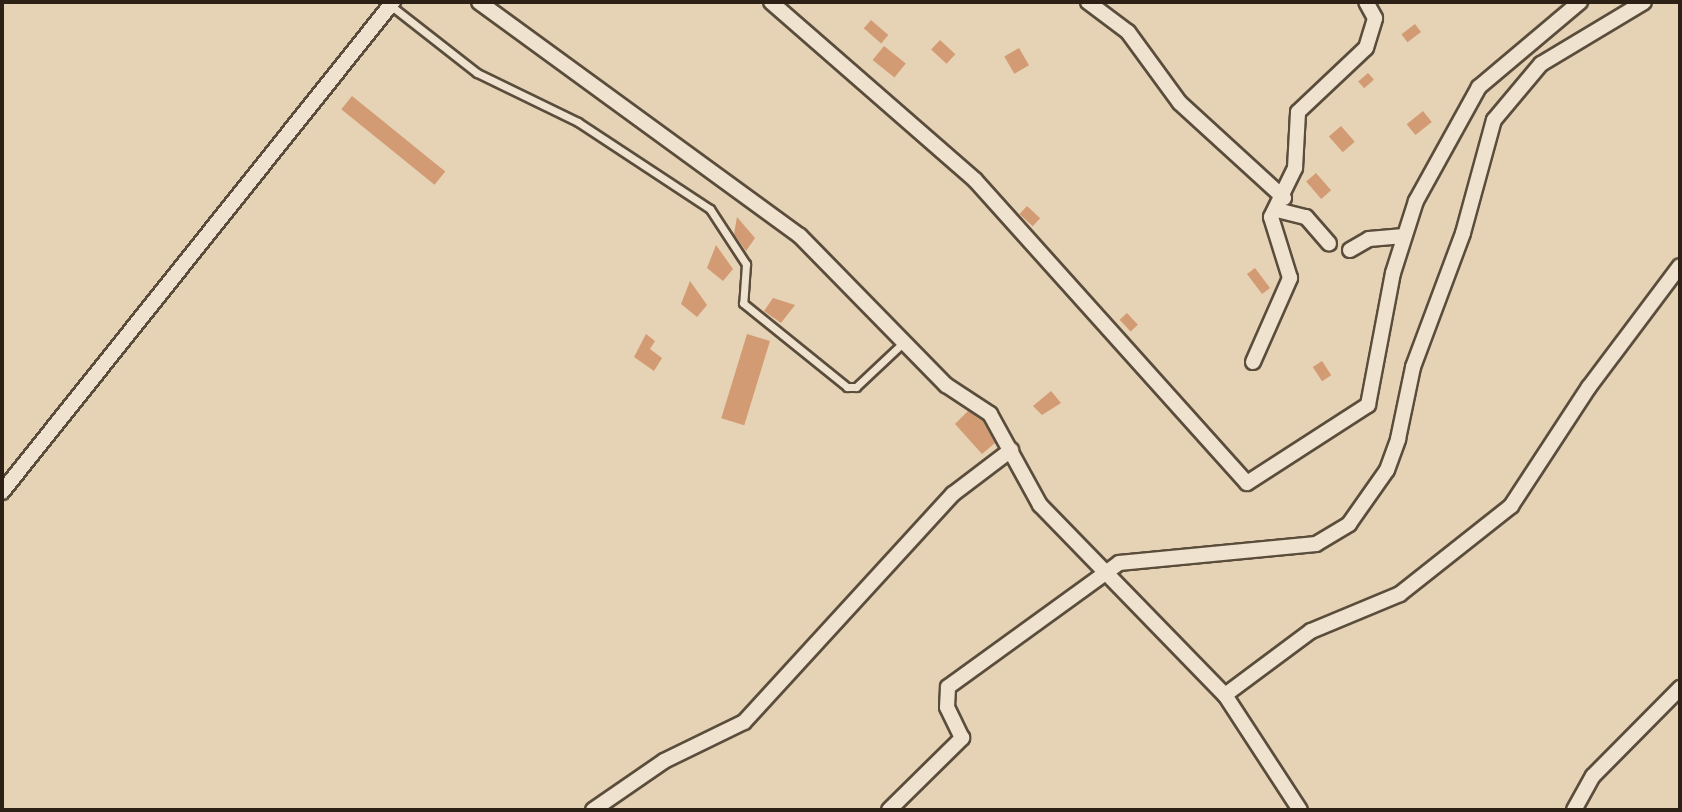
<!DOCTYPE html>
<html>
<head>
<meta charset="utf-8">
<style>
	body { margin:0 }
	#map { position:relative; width:1682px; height:812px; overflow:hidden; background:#e6d2b4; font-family:"IM FELL English",serif }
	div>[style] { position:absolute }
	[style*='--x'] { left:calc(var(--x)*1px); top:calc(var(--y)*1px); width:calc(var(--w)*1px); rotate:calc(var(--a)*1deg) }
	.building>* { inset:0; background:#d29b73; transform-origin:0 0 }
	.roads { filter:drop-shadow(2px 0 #5a4d3c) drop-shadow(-2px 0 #5a4d3c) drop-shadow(0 2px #5a4d3c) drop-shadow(0 -2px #5a4d3c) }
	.service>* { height:7px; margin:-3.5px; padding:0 3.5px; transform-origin:3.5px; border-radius:3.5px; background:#efe2ce }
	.minor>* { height:14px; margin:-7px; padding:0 7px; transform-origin:7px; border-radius:7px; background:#efe2ce }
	span { translate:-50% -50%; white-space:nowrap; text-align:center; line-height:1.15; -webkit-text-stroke:7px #efe2ce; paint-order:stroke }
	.frame { position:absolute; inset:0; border:4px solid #2c2114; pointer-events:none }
</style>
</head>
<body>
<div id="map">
	<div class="building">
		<div style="left:871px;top:20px;width:23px;height:11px;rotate:41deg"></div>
		<div style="left:1415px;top:24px;width:10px;height:17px;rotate:53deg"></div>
		<div style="left:940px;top:40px;width:21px;height:13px;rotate:43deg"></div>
		<div style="left:884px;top:46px;width:28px;height:18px;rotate:39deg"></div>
		<div style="left:1019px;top:48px;width:20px;height:17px;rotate:60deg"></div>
		<div style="left:1368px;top:73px;width:9px;height:13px;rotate:49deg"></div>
		<div style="left:352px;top:96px;width:120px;height:17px;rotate:39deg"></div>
		<div style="left:1423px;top:111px;width:14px;height:21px;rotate:51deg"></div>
		<div style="left:1341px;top:126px;width:21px;height:16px;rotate:49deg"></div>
		<div style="left:1316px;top:173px;width:23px;height:13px;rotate:49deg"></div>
		<div style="left:1027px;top:206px;width:18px;height:11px;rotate:43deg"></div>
		<div style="clip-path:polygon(737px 217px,755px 238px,746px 251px,734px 234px)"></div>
		<div style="clip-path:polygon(716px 245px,733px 269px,723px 281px,707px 268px)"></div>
		<div style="left:1255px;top:268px;width:25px;height:10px;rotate:53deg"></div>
		<div style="clip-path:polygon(690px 281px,707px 305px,697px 317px,681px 304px)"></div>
		<div style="clip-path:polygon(773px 298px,795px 305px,781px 323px,764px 311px)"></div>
		<div style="left:1127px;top:313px;width:16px;height:10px;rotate:47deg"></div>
		<div style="clip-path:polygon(646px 334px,655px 341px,650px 349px,662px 358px,654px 371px,634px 357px)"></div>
		<div style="left:747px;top:334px;width:24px;height:88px;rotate:17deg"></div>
		<div style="left:1322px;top:361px;width:17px;height:11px;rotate:57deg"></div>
		<div style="clip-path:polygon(1051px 391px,1061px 403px,1042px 415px,1033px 406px)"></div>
		<div style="clip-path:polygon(968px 411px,983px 421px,995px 443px,982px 454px,955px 424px)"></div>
	</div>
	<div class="roads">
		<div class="service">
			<div style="--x:390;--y:5;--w:110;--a:38"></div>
			<div style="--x:477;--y:73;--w:112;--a:25.9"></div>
			<div style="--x:578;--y:122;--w:158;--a:33.4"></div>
			<div style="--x:710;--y:209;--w:66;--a:56.8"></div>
			<div style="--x:746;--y:264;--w:39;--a:94"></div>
			<div style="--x:743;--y:303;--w:134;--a:38.9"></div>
			<div style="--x:847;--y:387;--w:9;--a:0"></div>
			<div style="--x:856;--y:387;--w:66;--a:-43.2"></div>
		</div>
		<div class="minor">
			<div style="--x:479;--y:2;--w:397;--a:36.1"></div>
			<div style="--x:800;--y:236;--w:209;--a:45.6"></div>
			<div style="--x:946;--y:385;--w:53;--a:33.4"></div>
			<div style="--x:990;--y:414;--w:104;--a:61.2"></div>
			<div style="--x:1040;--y:505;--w:265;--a:45.8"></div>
			<div style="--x:1225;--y:695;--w:137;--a:56.9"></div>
			<div style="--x:771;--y:2;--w:271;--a:41.1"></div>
			<div style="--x:975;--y:180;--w:407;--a:48.1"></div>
			<div style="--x:1247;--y:483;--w:144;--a:-32.8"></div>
			<div style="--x:1368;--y:405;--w:134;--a:-79.3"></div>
			<div style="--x:1393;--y:273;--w:76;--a:-72.3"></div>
			<div style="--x:1416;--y:201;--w:130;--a:-61.1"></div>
			<div style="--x:1479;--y:87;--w:132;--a:-40.1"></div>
			<div style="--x:1088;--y:2;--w:50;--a:36.9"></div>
			<div style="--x:1128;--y:32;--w:88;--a:53.8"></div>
			<div style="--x:1180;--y:103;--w:141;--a:42.4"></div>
			<div style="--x:1277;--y:210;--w:30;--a:14"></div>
			<div style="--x:1306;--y:217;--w:35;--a:49"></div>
			<div style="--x:1350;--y:250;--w:22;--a:-30"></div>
			<div style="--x:1369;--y:239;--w:35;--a:-5"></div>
			<div style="--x:1253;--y:362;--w:92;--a:-66.2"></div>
			<div style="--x:1290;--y:278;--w:64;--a:-107.3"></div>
			<div style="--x:1271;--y:217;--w:55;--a:-63.9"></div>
			<div style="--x:1295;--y:168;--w:56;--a:-86.9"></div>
			<div style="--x:1298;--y:112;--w:93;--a:-43.3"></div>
			<div style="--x:1366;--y:48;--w:31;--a:-73"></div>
			<div style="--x:1375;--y:18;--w:18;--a:-119"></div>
			<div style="--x:2;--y:492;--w:627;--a:-51.41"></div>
			<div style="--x:1225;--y:695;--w:107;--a:-36.7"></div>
			<div style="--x:1311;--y:631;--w:96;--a:-22.6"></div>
			<div style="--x:1400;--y:594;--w:142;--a:-38.4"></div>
			<div style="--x:1511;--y:506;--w:142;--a:-56.8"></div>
			<div style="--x:1589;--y:387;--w:151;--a:-53.1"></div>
			<div style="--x:593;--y:810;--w:86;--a:-34.6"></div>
			<div style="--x:664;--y:761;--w:89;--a:-26"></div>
			<div style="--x:744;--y:722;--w:309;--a:-47.5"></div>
			<div style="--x:953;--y:494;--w:73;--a:-37.2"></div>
			<div style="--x:889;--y:810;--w:103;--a:-44.6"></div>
			<div style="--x:962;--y:738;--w:34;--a:-116"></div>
			<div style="--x:947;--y:707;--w:20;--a:-87"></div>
			<div style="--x:948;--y:687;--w:211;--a:-35.9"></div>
			<div style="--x:1119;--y:563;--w:198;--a:-5.5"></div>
			<div style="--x:1316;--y:544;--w:39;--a:-31"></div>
			<div style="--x:1349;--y:524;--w:66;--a:-54.9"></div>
			<div style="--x:1387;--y:470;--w:33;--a:-70"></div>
			<div style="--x:1398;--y:439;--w:74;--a:-78.2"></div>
			<div style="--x:1413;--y:367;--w:143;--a:-69.5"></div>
			<div style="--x:1463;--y:233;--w:117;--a:-74.7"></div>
			<div style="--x:1494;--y:120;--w:73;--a:-50"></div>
			<div style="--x:1541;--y:64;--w:120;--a:-31"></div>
			<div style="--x:1574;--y:810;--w:39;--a:-61"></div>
			<div style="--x:1593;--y:776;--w:124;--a:-45.3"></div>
		</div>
	</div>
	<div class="frame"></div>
</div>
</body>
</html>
